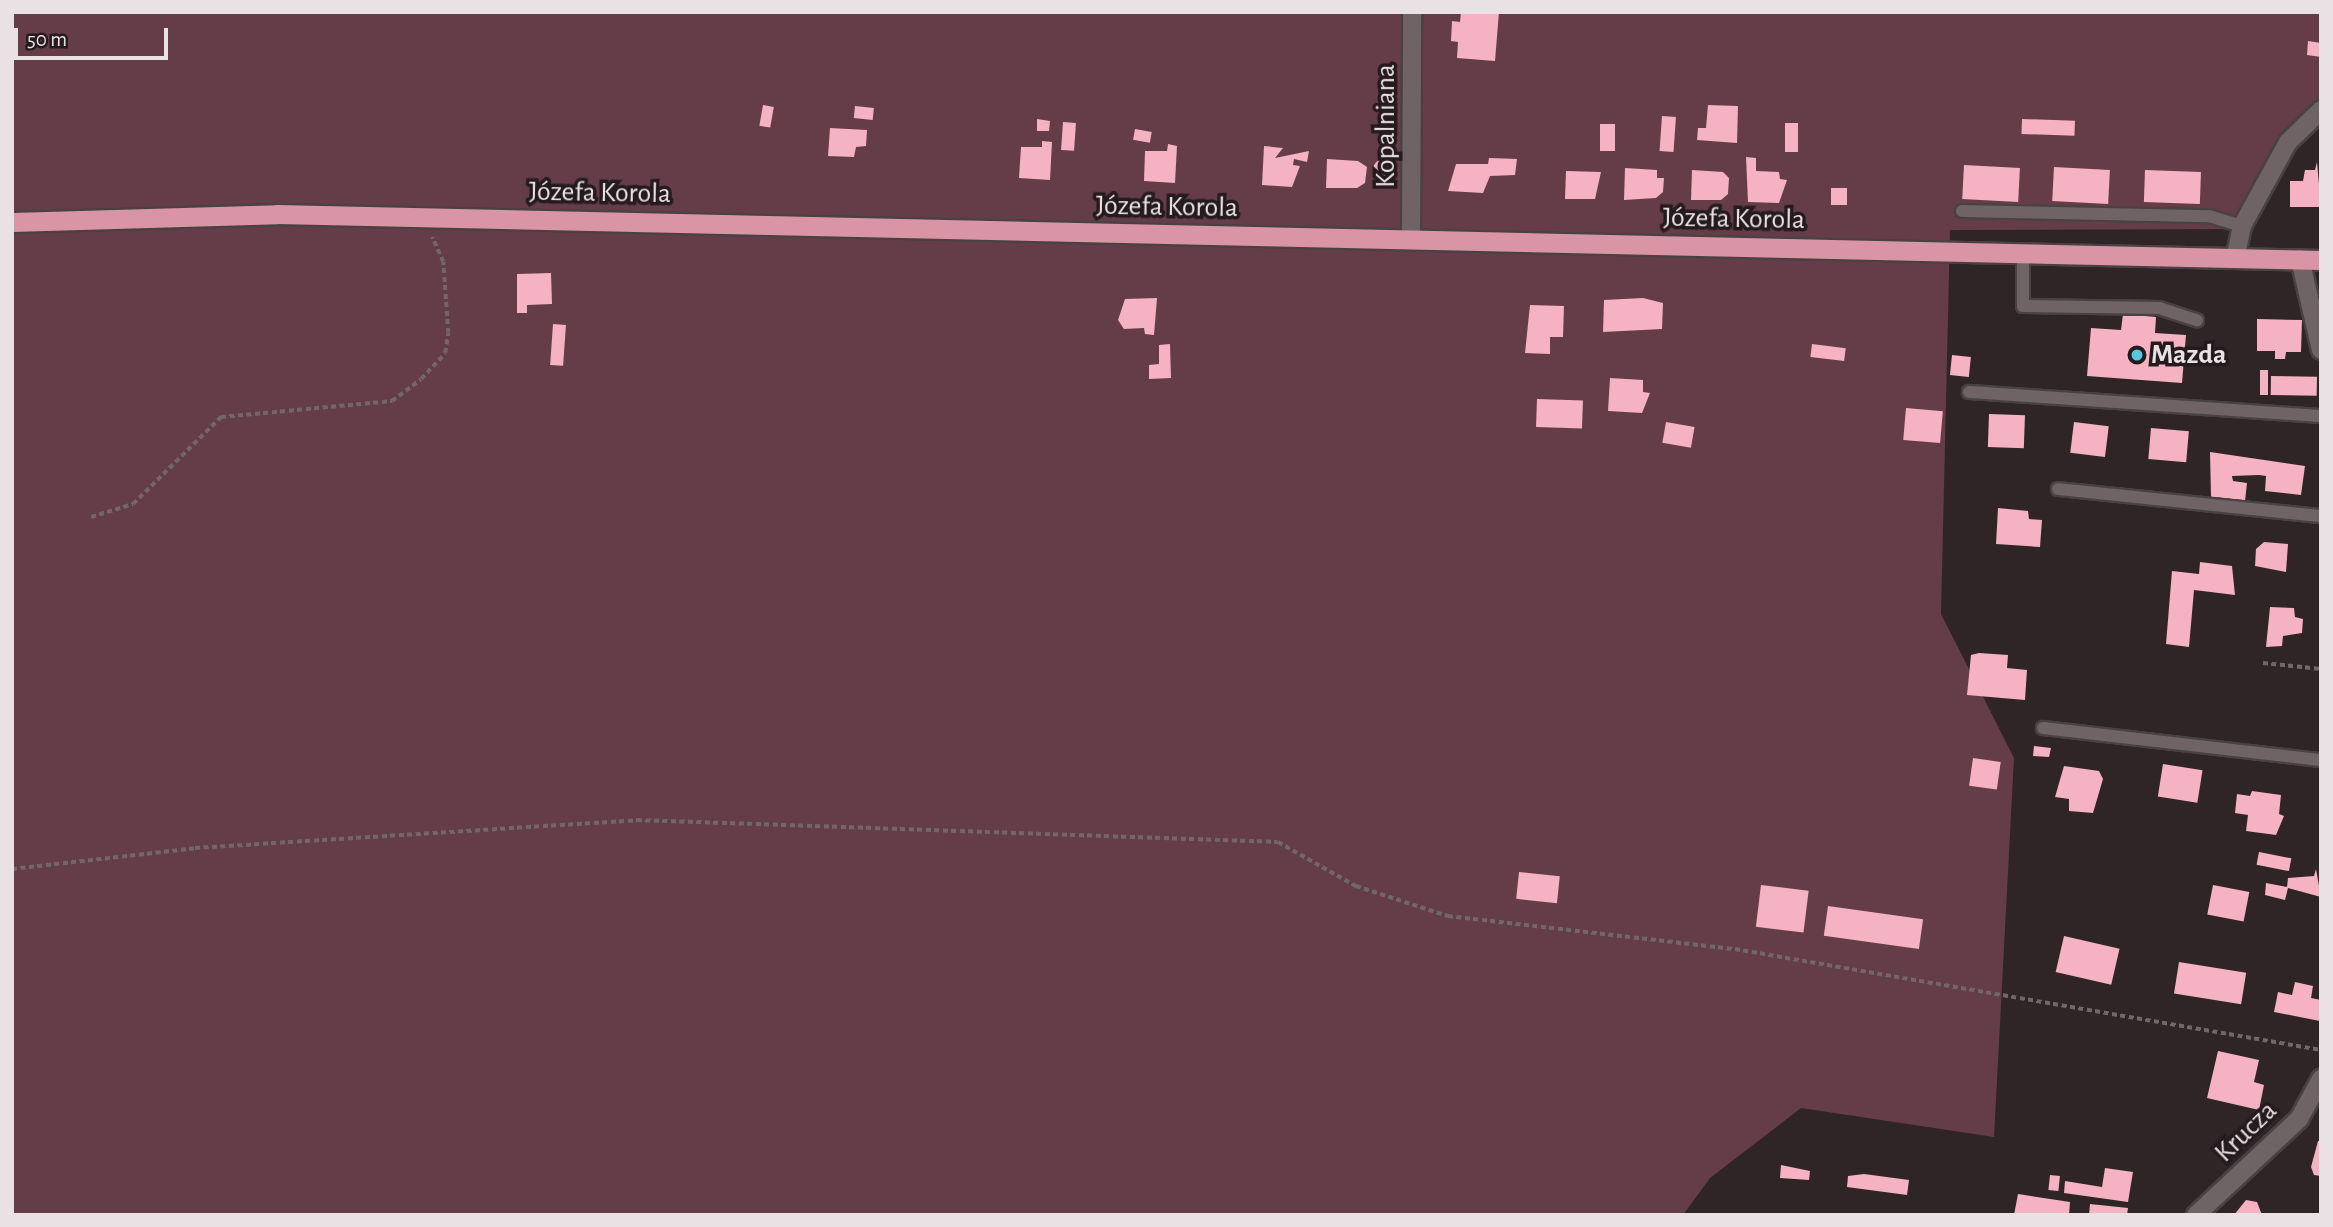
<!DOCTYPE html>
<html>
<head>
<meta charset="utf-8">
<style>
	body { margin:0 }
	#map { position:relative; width:2333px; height:1227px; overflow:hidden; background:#2f2527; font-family:"Alegreya Sans",sans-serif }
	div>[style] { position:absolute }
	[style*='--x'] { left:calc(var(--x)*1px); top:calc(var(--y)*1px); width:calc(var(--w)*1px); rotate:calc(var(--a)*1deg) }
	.green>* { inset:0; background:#653d48 }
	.building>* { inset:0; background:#f5b2c3; transform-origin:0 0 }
	.round { border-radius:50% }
	.path>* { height:3.5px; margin-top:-1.75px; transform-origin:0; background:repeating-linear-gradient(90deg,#716769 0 5px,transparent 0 8.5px) }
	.roads { filter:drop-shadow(2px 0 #494143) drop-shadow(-2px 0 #494143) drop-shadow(0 2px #494143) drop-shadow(0 -2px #494143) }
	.service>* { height:12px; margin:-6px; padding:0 6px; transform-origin:6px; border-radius:6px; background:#706366 }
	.minor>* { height:18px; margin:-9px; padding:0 9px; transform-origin:9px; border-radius:9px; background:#706366 }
	.trunk>* { height:19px; margin:-9.5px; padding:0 9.5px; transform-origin:9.5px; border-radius:9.5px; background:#d994a6 }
	.dots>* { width:19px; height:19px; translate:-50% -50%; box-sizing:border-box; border:4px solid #251b1e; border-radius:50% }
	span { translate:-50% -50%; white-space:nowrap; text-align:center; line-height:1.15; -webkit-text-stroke:7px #251b1e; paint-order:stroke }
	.street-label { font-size:28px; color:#e9e1e3 }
	.poi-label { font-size:28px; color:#e9e1e3; font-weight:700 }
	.left { translate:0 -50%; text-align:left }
	.frame { position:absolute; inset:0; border:14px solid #e9e1e3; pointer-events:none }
	.scale { position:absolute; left:14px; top:28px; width:154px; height:32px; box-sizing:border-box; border:4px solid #e9e1e3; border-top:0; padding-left:9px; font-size:21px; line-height:24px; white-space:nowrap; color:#e9e1e3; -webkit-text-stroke:5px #251b1e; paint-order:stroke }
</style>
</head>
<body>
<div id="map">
	<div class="green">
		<div style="clip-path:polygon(12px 12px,2321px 12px,2321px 116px,2291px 141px,2242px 229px,1950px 230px,1941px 614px,2014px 758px,1994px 1137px,1801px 1108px,1710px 1178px,1683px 1215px,12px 1215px)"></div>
	</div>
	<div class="building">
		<div style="clip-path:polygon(1461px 12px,1499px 12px,1495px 61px,1457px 58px,1458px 42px,1451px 41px,1452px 21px,1460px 22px)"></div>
		<div style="clip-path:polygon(2308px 41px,2321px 43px,2321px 57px,2307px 55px)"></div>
		<div style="left:763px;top:105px;width:11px;height:21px;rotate:10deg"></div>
		<div style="clip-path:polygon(1708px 105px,1738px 106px,1737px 143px,1697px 140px,1698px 128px,1706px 128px)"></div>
		<div style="left:855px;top:106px;width:19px;height:12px;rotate:6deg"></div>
		<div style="left:1662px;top:116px;width:14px;height:35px;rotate:4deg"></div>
		<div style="clip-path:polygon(1037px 119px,1050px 121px,1049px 131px,1037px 131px)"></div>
		<div style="left:2022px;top:119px;width:53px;height:15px;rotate:2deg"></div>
		<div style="left:1063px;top:122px;width:13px;height:28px;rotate:4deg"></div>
		<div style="left:1785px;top:123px;width:13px;height:29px"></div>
		<div style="left:1600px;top:124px;width:15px;height:27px"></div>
		<div style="clip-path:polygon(830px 128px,867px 130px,866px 146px,856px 147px,854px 157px,828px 156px)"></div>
		<div style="left:1135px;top:129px;width:17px;height:11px;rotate:10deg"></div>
		<div style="clip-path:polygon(1042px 141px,1052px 142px,1050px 180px,1019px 178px,1021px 147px,1042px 147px)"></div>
		<div style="clip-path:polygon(1168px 144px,1177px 146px,1175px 183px,1144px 181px,1145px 151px,1167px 151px)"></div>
		<div style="clip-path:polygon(1264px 146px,1283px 148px,1275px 158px,1309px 151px,1307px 162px,1294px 159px,1293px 165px,1300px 166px,1292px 187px,1262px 185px)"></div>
		<div style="clip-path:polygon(1746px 157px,1756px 158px,1756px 171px,1779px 172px,1780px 179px,1787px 180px,1779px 203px,1748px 202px)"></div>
		<div style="clip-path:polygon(1489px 158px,1517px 159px,1515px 175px,1490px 176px,1483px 193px,1448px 191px,1456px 164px,1488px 164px)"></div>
		<div class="round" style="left:1373px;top:159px;width:22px;height:22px"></div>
		<div style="clip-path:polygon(1327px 159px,1358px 161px,1367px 167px,1365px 183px,1357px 188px,1326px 188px)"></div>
		<div style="clip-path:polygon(2317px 162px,2321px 207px,2290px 207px,2290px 181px,2303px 181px,2305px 170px,2315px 170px)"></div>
		<div style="left:1964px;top:165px;width:56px;height:34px;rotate:3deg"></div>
		<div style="left:2054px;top:167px;width:56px;height:34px;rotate:3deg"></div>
		<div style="clip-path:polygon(1625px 168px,1657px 170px,1657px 178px,1664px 178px,1663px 192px,1656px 198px,1624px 200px)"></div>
		<div style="clip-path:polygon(1692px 170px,1723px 172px,1729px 178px,1728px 194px,1721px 200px,1691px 200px)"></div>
		<div style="left:2145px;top:170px;width:56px;height:32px;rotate:2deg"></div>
		<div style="clip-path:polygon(1566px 171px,1601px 172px,1595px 199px,1565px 199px)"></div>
		<div style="left:1831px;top:188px;width:16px;height:17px"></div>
		<div style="clip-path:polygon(551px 273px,552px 304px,527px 305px,527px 313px,517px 313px,517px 274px)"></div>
		<div style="clip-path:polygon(1157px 298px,1154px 335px,1145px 334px,1144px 328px,1124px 329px,1118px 320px,1125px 299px)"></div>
		<div style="clip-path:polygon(1643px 298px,1663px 303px,1662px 329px,1603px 332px,1604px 300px)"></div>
		<div style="clip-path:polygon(1530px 305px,1564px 306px,1563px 337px,1550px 337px,1550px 354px,1525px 353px)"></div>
		<div style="clip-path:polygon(2123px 314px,2156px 317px,2155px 333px,2186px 335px,2182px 383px,2087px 376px,2091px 328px,2121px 330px)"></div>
		<div style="clip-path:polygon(2257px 319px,2302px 320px,2301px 352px,2286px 352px,2285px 359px,2275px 359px,2275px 351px,2257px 351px)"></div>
		<div style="left:553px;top:324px;width:13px;height:41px;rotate:4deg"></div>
		<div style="clip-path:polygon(1170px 344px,1171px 378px,1149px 379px,1149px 365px,1159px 364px,1159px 345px)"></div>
		<div style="left:1812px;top:344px;width:34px;height:13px;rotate:7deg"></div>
		<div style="left:1952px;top:355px;width:19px;height:20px;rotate:6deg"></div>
		<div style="left:2260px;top:370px;width:8px;height:25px"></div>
		<div style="left:2271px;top:376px;width:46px;height:19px;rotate:1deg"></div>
		<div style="clip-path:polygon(1610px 378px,1643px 380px,1643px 392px,1650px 393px,1642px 413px,1608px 411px)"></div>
		<div style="left:1537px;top:399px;width:46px;height:28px;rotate:2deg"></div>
		<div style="left:1906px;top:408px;width:37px;height:32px;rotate:5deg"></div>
		<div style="left:1989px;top:414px;width:36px;height:33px;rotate:2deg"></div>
		<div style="left:1666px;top:422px;width:29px;height:21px;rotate:10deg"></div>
		<div style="left:2074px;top:422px;width:35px;height:31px;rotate:7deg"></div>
		<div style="left:2151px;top:428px;width:38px;height:31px;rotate:5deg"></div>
		<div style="clip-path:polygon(2210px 452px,2305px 466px,2301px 495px,2265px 491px,2266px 476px,2259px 475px,2232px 476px,2233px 481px,2247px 483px,2245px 501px,2211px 497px)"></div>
		<div style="clip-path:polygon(1998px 508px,2028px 511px,2029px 519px,2042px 520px,2040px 547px,1996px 544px)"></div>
		<div style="clip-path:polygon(2264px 542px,2288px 544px,2286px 572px,2255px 566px,2256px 549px)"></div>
		<div style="clip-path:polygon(2200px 562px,2232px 566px,2235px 595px,2194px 590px,2189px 647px,2166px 644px,2172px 571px,2199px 574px)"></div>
		<div style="clip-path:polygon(2270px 607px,2294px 608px,2295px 617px,2303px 619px,2302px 633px,2283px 636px,2282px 646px,2266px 647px)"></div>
		<div style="clip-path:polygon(1979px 653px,2008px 655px,2007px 668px,2027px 670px,2025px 700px,1967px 695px,1971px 655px)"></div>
		<div style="clip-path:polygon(2034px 746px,2051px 748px,2049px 757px,2033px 756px)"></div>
		<div style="left:1973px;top:758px;width:28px;height:28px;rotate:8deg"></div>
		<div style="left:2163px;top:764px;width:40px;height:33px;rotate:9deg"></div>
		<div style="clip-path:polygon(2064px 766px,2099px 771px,2103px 779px,2093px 813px,2069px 811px,2069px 799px,2055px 797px)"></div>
		<div style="clip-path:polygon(2252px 791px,2281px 795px,2279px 814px,2284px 816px,2276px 835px,2246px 831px,2248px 815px,2235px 813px,2237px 794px,2250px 796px)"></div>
		<div style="left:2259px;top:852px;width:33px;height:13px;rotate:11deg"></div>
		<div style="clip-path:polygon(2316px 869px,2321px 897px,2288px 888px,2285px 900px,2265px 895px,2266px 883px,2287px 887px,2288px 878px,2314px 876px)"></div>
		<div style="left:1519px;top:872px;width:41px;height:27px;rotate:6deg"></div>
		<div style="left:1761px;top:885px;width:48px;height:42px;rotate:7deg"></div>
		<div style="left:2213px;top:885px;width:37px;height:30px;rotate:11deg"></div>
		<div style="left:1828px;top:906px;width:96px;height:30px;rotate:8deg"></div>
		<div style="left:2064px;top:936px;width:57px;height:37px;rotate:13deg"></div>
		<div style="left:2179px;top:962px;width:68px;height:32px;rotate:9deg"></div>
		<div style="clip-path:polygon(2295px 982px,2313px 986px,2311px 998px,2321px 1000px,2320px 1021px,2274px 1012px,2278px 992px,2292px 995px)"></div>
		<div style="clip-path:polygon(2218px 1051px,2259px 1060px,2254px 1082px,2264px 1085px,2259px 1110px,2207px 1098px)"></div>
		<div style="clip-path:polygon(2318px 1141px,2321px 1141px,2321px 1176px,2314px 1175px,2311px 1167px)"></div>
		<div style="clip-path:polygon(1781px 1165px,1810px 1171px,1809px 1180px,1780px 1178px)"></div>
		<div style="clip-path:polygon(2105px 1168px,2133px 1172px,2128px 1202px,2064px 1193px,2065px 1181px,2102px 1187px)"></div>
		<div style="clip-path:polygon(1864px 1174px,1909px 1180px,1907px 1195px,1847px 1187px,1848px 1176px)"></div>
		<div style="left:2050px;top:1175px;width:10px;height:15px;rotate:6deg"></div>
		<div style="clip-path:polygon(2018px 1194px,2070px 1202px,2069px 1215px,2014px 1215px)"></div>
		<div style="clip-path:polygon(2246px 1200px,2257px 1202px,2262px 1215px,2234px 1215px)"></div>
		<div style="clip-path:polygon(2090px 1204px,2128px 1208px,2127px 1215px,2089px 1215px)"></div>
	</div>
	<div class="path">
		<div style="--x:91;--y:517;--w:44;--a:-17.2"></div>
		<div style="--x:133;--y:504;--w:124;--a:-44.7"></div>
		<div style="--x:221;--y:417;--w:172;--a:-5.3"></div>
		<div style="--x:392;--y:401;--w:36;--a:-37"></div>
		<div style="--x:421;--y:379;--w:35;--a:-47"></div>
		<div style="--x:445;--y:353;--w:20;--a:-81"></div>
		<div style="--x:448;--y:333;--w:71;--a:-94"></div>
		<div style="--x:443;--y:262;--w:27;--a:-114"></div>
		<div style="--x:2263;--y:663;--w:58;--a:5.9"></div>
		<div style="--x:12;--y:869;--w:184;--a:-6.5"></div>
		<div style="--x:195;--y:848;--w:443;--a:-3.6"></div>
		<div style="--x:637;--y:820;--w:641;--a:1.97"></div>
		<div style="--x:1278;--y:842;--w:90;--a:29.4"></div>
		<div style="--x:1356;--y:886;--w:97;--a:18.1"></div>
		<div style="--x:1448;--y:916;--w:289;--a:6.6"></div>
		<div style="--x:1735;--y:949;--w:595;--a:9.78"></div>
	</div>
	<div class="roads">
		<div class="service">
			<div style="--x:1962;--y:211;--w:247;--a:1.2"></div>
			<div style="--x:2209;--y:216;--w:34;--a:17"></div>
			<div style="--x:2023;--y:255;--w:51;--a:90"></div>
			<div style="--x:2023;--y:306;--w:136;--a:0.8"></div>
			<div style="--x:2159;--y:308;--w:40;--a:18"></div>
			<div style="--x:1969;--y:392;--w:353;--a:3.9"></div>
			<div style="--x:2058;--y:489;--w:264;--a:5.9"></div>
			<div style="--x:2043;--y:728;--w:280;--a:6.6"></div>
		</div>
		<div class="minor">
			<div style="--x:1411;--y:240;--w:228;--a:-89.7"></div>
			<div style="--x:2235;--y:259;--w:34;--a:-78"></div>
			<div style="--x:2242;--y:226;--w:96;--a:-61.3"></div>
			<div style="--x:2288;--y:142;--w:46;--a:-44.1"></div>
			<div style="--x:2300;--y:259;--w:93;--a:77"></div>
			<div style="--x:2196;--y:1215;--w:141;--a:-43"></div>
			<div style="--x:2299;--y:1119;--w:46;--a:-61.2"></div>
		</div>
		<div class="trunk">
			<div style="--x:12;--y:222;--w:265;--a:-1.7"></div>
			<div style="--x:277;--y:214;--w:2045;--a:1.29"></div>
		</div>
	</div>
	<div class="dots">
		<div style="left:2137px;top:355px;background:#56c9e0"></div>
	</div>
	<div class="street-label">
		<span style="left:1386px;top:126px;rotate:-90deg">Kopalniana</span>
		<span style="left:600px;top:193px;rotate:1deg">Józefa Korola</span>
		<span style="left:1167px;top:207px;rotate:1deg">Józefa Korola</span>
		<span style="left:1734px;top:219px;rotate:1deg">Józefa Korola</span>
		<span style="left:2246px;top:1132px;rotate:-44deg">Krucza</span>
	</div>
	<div class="poi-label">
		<span class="left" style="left:2151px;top:355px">Mazda</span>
	</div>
	<div class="frame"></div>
	<div class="scale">50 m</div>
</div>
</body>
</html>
